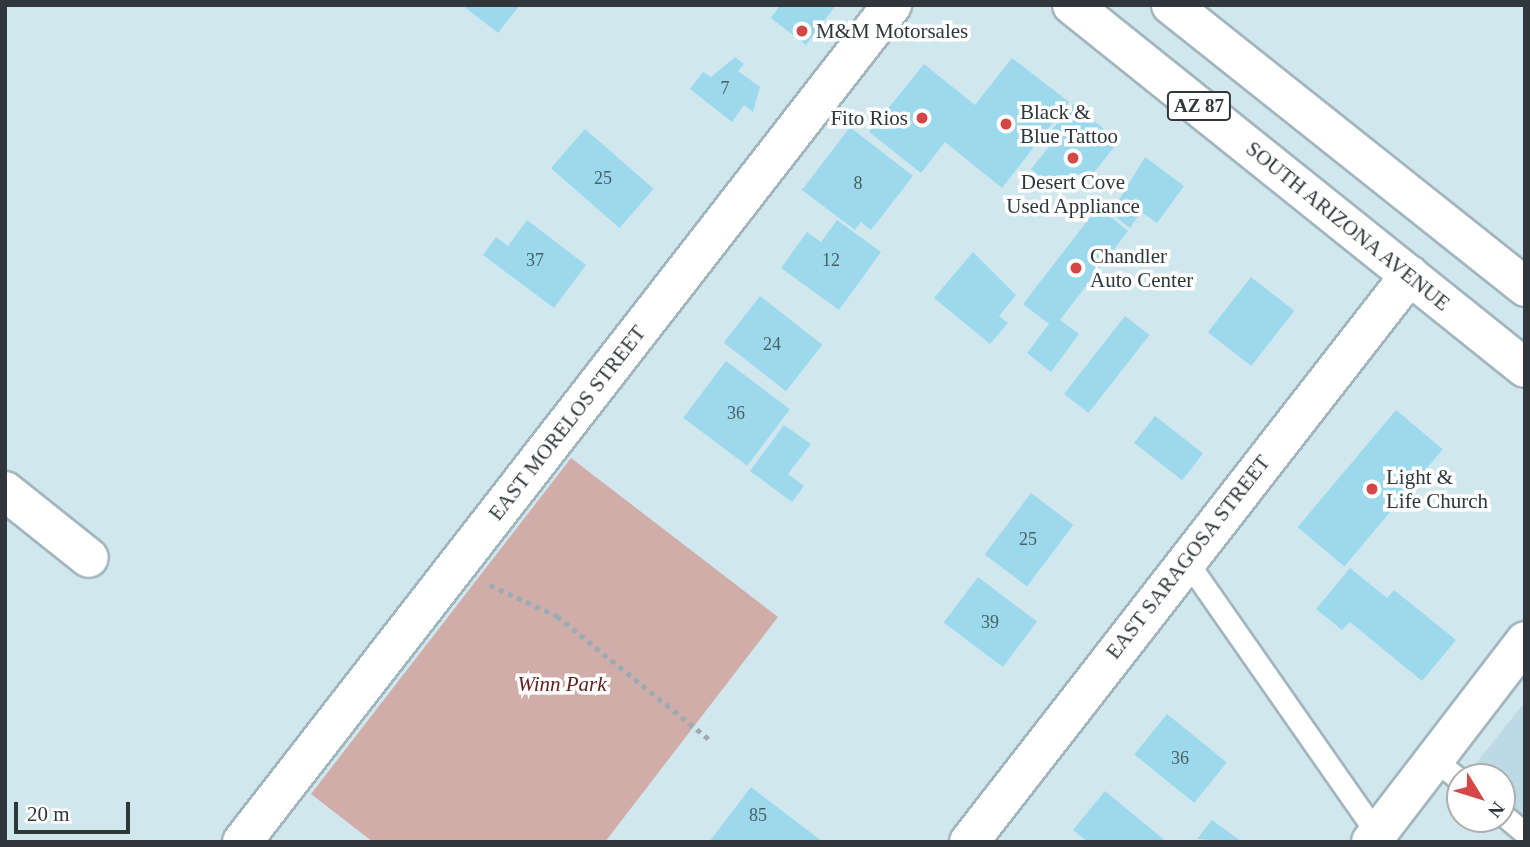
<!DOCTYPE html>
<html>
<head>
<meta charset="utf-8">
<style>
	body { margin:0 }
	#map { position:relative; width:1530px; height:847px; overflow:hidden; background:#d1e7ee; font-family:"Times New Roman",serif }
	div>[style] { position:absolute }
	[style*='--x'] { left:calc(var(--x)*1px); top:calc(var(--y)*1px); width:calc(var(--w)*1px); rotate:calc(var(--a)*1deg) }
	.built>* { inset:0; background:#bddae4 }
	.green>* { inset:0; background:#d0ada9 }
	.building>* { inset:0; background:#9dd9ed; transform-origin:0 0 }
	.path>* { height:4.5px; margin-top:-2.25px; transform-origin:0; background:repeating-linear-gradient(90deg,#9aabb1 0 5px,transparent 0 10px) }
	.roads { filter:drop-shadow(2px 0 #a2b6be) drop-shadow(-2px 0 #a2b6be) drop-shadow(0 2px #a2b6be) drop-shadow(0 -2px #a2b6be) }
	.service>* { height:21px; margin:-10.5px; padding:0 10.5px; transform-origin:10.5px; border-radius:10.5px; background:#fff }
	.minor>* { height:38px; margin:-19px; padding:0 19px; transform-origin:19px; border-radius:19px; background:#fff }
	.primary>* { height:38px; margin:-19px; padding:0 19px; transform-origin:19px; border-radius:19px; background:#fff }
	.dots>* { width:19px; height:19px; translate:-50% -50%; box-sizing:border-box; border:4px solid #fff; border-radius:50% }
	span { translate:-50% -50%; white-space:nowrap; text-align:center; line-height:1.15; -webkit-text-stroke:7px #fff; paint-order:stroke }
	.number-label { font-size:18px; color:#4a6067 }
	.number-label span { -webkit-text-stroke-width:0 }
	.shield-label span { padding:2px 5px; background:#fff; border:2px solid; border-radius:5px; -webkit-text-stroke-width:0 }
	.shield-label { font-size:19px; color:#2f373a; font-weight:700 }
	.poi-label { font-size:21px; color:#2f373a }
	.left { translate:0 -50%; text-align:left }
	.right { translate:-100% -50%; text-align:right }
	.street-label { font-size:21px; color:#2f373a }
	.park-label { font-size:21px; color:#5f1d1c; font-style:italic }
	.frame { position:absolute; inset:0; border:7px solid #2f373a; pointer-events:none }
	.north { position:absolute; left:1446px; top:763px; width:70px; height:70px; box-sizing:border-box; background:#fff; border:2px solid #acafb0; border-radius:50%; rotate:128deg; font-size:19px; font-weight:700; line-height:28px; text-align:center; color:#2f373a }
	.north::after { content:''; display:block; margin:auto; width:24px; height:32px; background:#d54646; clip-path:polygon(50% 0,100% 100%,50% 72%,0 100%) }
	.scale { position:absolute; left:14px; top:802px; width:116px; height:32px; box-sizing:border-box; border:4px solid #2f373a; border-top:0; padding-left:9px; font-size:21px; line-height:24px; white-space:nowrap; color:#2f373a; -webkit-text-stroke:5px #fff; paint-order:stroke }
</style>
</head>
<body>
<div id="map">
	<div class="built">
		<div style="clip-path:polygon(1525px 702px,1525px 842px,1502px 819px,1502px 777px,1465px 777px)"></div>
	</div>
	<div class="green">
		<div style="clip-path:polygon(571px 458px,778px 617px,605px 842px,373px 842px,311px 794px)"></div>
	</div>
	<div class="building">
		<div style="clip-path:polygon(462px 5px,520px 5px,498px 33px)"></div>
		<div style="clip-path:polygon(780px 5px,836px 5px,806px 45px,771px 18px)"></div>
		<div style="clip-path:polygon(735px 57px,744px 64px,738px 71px,760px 87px,753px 112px,744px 105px,732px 122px,690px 89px,703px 72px,711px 77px)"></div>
		<div style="clip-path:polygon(1012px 58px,1069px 102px,1002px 188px,945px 142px,921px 173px,869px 132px,924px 64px,975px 105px)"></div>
		<div style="clip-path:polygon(1073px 104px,1119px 141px,1088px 180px,1080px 173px,1062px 194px,1031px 169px,1049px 147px,1042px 142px)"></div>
		<div style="clip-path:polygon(850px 127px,913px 176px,871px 230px,861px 222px,855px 230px,802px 190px)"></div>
		<div style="left:585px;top:129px;width:91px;height:52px;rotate:41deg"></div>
		<div style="clip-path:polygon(1145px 157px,1184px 186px,1157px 223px,1141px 212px,1130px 228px,1111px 213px)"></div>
		<div style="clip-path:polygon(1098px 207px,1128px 231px,1060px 320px,1079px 334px,1051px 372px,1027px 353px,1049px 324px,1023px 304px)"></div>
		<div style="clip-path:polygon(527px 220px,586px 265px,554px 308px,483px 255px,496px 237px,508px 246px)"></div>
		<div style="clip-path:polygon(837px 220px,881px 252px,839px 310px,781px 268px,807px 232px,821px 242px)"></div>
		<div style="clip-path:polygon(973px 252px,1016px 295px,999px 316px,1008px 323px,990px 344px,934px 298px)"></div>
		<div style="left:1251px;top:277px;width:55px;height:70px;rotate:38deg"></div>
		<div style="left:760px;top:296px;width:79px;height:59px;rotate:38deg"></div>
		<div style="left:1125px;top:316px;width:31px;height:99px;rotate:38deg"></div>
		<div style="left:726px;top:361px;width:80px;height:71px;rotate:37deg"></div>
		<div style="left:1396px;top:410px;width:61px;height:153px;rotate:40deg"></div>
		<div style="left:1155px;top:416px;width:61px;height:34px;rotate:38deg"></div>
		<div style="clip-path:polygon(784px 425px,811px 444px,788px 474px,804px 486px,792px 502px,750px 471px)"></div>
		<div style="left:1031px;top:493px;width:53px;height:77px;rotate:37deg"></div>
		<div style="clip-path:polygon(1350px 568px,1387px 598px,1394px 590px,1456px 640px,1422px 681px,1350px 622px,1342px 630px,1316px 609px)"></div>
		<div style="left:978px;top:577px;width:74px;height:57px;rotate:37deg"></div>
		<div style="left:1167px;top:714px;width:77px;height:52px;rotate:39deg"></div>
		<div style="clip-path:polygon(751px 787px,823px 842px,709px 842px)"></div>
		<div style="clip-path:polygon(1105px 791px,1167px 842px,1088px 842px,1073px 830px)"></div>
		<div style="clip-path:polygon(1212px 820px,1242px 842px,1197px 839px)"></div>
	</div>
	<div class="path">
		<div style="--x:490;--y:585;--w:74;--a:24.8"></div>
		<div style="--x:557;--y:616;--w:197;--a:39"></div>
	</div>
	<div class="roads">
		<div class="service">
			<div style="--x:1186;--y:560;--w:334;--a:55.1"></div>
			<div style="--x:1434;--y:759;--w:33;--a:39"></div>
			<div style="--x:1502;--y:814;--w:30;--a:40"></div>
		</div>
		<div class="minor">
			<div style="--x:5;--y:491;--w:107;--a:38.6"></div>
			<div style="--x:242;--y:842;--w:1060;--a:-52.17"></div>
			<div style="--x:969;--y:842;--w:718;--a:-52.13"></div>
			<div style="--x:1371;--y:842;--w:253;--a:-52.5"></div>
		</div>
		<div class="primary">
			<div style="--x:1072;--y:5;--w:580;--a:38.71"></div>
			<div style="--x:1171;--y:5;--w:453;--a:38.5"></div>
		</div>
	</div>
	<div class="dots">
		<div style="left:802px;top:31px;background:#d54646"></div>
		<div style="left:922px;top:118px;background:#d54646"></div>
		<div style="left:1006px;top:124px;background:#d54646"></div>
		<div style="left:1073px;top:158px;background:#d54646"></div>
		<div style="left:1076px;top:268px;background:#d54646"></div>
		<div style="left:1372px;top:489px;background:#d54646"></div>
	</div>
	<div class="number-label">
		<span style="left:725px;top:88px">7</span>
		<span style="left:603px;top:178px">25</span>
		<span style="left:858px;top:183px">8</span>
		<span style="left:535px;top:260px">37</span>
		<span style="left:831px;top:260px">12</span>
		<span style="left:772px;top:344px">24</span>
		<span style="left:736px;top:413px">36</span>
		<span style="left:1028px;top:539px">25</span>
		<span style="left:990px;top:622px">39</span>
		<span style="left:1180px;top:758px">36</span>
		<span style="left:758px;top:815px">85</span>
	</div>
	<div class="shield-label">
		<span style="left:1199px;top:106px">AZ 87</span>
	</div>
	<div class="poi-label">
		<span class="left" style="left:816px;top:31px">M&amp;M Motorsales</span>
		<span class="left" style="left:1020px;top:124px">Black &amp;<br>Blue Tattoo</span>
		<span class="right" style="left:908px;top:118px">Fito Rios</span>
		<span style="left:1073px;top:194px">Desert Cove<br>Used Appliance</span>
		<span class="left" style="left:1090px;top:268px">Chandler<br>Auto Center</span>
		<span class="left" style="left:1386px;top:489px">Light &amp;<br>Life Church</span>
	</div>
	<div class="street-label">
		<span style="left:1348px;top:226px;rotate:39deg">SOUTH ARIZONA AVENUE</span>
		<span style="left:567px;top:423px;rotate:-52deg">EAST MORELOS STREET</span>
		<span style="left:1188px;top:557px;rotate:-52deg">EAST SARAGOSA STREET</span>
	</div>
	<div class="park-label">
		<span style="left:562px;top:684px">Winn Park</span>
	</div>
	<div class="frame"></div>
	<div class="north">N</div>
	<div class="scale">20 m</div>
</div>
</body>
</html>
